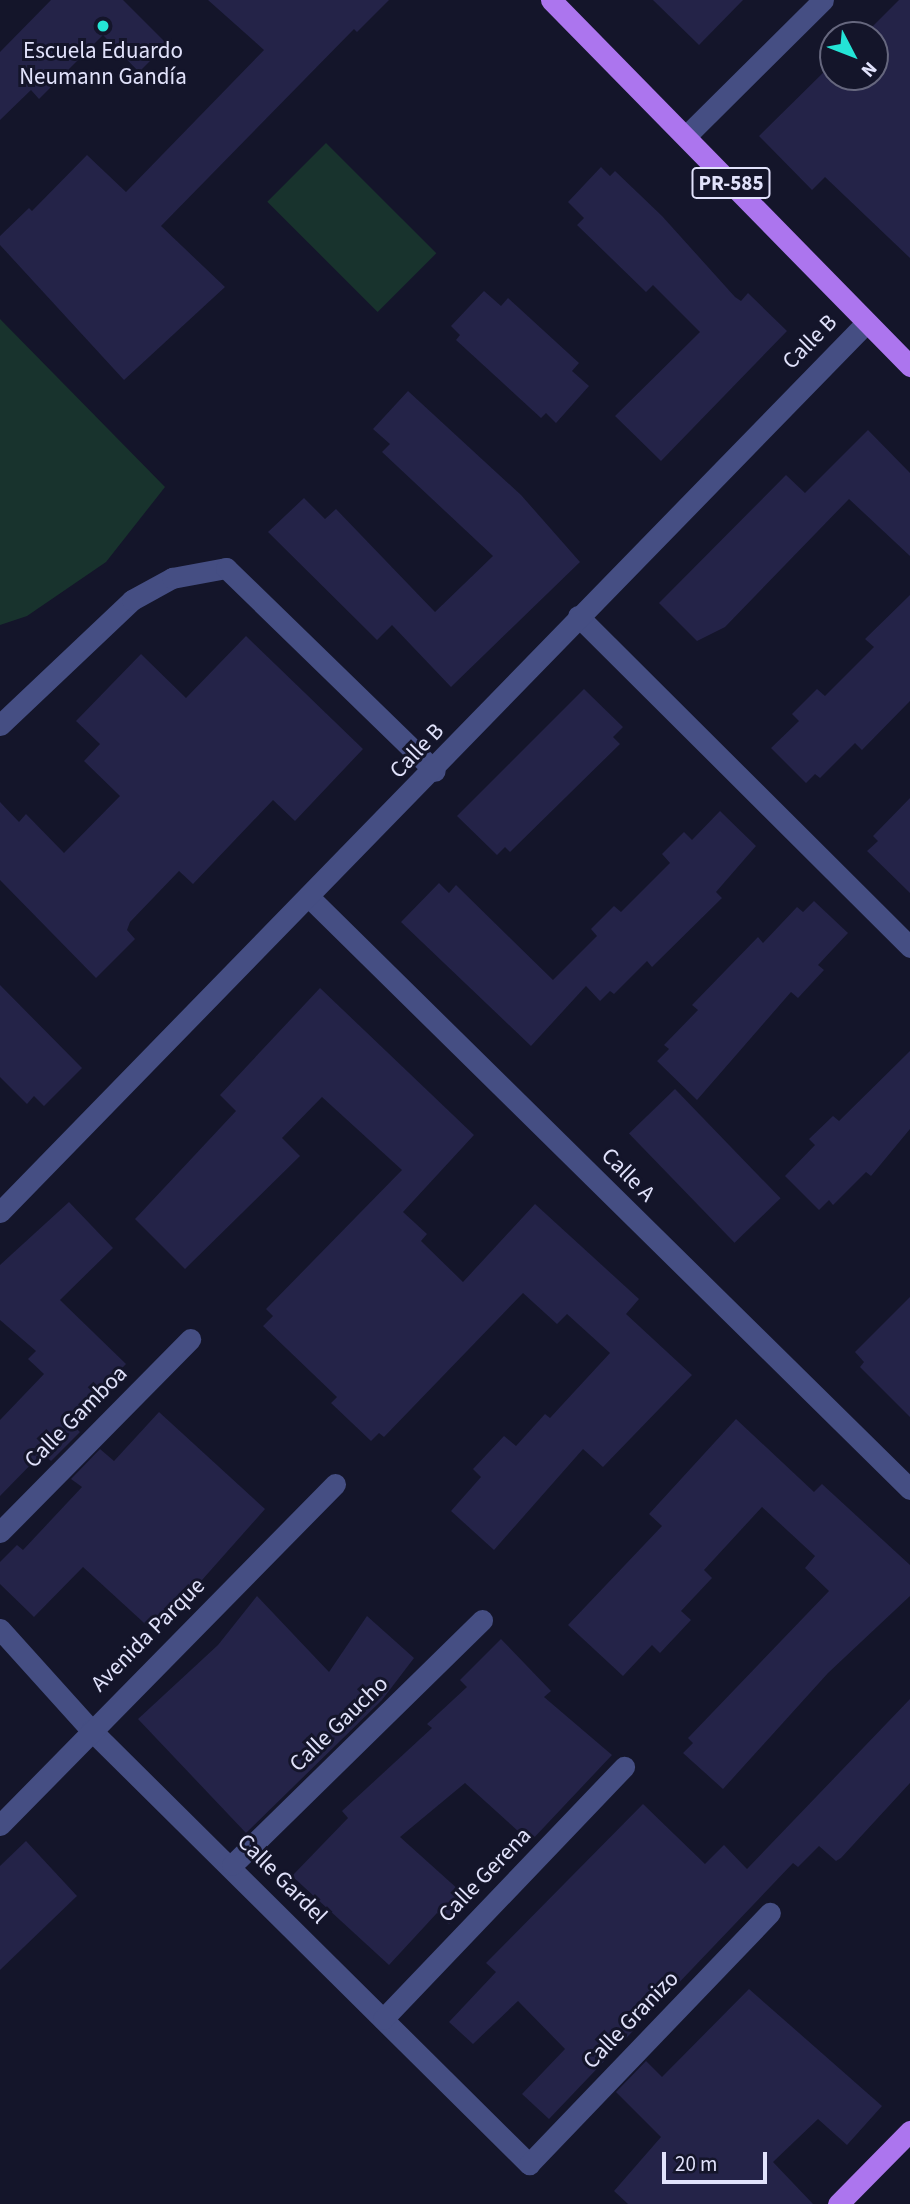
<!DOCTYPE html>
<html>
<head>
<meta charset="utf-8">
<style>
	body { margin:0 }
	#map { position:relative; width:910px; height:2204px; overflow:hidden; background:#14152a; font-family:"Source Sans 3",sans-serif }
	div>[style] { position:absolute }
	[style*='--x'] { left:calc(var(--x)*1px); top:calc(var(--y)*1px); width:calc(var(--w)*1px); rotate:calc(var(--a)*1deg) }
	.green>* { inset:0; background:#18332d; transform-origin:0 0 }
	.building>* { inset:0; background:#242348; transform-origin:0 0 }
	.minor>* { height:21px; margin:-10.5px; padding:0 10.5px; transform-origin:10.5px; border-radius:10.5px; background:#454e83 }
	.major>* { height:21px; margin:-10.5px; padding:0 10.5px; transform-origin:10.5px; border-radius:10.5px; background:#ac75ee }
	.dots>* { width:19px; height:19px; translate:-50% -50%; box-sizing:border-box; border:4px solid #14152a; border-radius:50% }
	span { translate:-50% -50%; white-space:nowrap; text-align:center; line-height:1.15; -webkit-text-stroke:6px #14152a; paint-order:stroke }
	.shield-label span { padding:2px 5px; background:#14152a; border:2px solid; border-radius:5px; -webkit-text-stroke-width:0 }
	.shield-label { font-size:21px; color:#e1e2fb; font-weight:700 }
	.poi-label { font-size:23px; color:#e1e2fb }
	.street-label { font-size:23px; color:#e1e2fb }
	.north { position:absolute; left:819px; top:21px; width:70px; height:70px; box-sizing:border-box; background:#14152a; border:2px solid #66677e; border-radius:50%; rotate:132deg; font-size:19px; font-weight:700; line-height:28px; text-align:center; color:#e1e2fb }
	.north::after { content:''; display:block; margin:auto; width:24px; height:32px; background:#24e4d6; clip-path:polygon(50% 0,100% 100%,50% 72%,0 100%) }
	.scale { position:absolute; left:662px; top:2152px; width:105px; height:32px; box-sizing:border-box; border:4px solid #e1e2fb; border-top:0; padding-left:9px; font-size:21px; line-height:24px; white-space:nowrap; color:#e1e2fb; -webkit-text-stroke:5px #14152a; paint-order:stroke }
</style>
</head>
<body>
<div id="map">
	<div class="green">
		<div style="left:326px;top:143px;width:156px;height:83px;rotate:45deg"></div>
		<div style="clip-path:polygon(0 319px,165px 487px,106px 562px,27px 616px,0 625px)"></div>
	</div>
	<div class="building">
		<div style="clip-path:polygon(51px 0,123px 0,167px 44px,139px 72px,103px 35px,39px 99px,31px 90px,0 120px,0 52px)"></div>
		<div style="clip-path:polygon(208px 0,389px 0,357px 32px,354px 29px,161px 226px,225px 287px,124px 380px,0 245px,0 236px,29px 208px,32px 211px,87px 155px,126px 192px,264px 50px)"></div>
		<div style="clip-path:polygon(653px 0,743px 0,699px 45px)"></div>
		<div style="clip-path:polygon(899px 0,910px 0,910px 258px,825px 177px,812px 190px,759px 136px,833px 63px,833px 77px,875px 77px,875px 35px,864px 35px)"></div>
		<div style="clip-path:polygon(601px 167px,610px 176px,615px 171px,662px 216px,735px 297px,741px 301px,748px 293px,787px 331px,661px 461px,615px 416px,700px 332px,653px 285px,646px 292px,577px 225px,584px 218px,568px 202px)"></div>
		<div style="clip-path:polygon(484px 291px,501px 306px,508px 298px,579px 363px,572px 371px,589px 386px,556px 423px,546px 413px,541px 418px,456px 340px,460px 335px,451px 326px)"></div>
		<div style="clip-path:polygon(408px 391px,521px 495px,580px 562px,451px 687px,392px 625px,377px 640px,268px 532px,304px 498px,325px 519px,336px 509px,435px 612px,493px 556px,382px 452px,390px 444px,373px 429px)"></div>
		<div style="clip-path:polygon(868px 430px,910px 473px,910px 556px,849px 499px,725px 627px,697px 641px,659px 603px,786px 475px,805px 493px)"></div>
		<div style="clip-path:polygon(910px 595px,910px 701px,862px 750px,855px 743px,820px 778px,815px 774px,806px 783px,771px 748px,799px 721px,792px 714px,817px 689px,825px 696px,874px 647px,865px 639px)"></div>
		<div style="clip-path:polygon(246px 636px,363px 749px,295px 821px,273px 800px,193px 884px,179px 871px,130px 922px,127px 930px,135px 939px,96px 978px,0 880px,0 802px,19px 822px,26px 814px,64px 853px,120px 796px,84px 761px,100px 744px,76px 721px,141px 654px,186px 698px)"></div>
		<div style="clip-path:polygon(584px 689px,623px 727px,613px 737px,620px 744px,510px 852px,505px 847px,497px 855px,457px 816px)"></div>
		<div style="clip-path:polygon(910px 798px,910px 893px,867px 851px,878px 841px,873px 836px)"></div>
		<div style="clip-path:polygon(720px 811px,756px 846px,716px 892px,722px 898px,652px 967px,647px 961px,614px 994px,610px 991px,600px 1001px,586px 986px,531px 1046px,401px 922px,439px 883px,449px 893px,456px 885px,553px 980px,597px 936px,591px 929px,614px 906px,621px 912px,670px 863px,662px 854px,684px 832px,692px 840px)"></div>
		<div style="clip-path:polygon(814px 901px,848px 933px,818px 965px,824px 970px,798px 998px,791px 992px,697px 1100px,657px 1061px,669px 1049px,664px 1045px,698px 1010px,692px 1005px,758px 937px,763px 943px,797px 907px,803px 912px)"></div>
		<div style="clip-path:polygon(0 985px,82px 1068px,44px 1106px,34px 1096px,27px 1104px,0 1077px)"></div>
		<div style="clip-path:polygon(320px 988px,474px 1135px,403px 1212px,427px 1234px,421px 1241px,463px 1282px,535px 1204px,639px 1299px,626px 1314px,692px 1375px,603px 1467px,583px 1449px,494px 1550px,451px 1511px,481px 1477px,473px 1469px,504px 1436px,516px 1446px,545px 1414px,550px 1418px,610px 1353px,567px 1314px,557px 1324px,523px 1293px,384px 1437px,379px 1433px,371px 1441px,331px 1403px,337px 1397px,263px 1326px,273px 1316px,266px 1309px,402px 1170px,322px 1097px,282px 1138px,300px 1156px,185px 1269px,135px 1219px,236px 1111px,220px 1095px)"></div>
		<div style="clip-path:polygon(910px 1051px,910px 1129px,871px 1176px,866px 1172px,833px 1205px,829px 1200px,819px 1210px,785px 1176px,815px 1145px,809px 1139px,833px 1116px,839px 1121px)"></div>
		<div style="left:675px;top:1089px;width:152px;height:64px;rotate:46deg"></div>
		<div style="clip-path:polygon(69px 1202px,113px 1248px,60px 1300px,126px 1364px,70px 1422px,80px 1432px,51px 1461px,42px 1453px,0 1496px,0 1420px,44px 1374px,28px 1359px,36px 1351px,0 1320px,0 1265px)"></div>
		<div style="clip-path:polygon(910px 1297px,910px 1417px,860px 1367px,864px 1362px,855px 1352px)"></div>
		<div style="clip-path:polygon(159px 1412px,265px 1509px,155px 1633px,83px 1567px,34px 1617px,0 1584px,0 1562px,17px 1545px,23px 1550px,82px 1487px,71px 1479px,100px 1449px,114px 1461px)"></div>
		<div style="clip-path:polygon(736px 1419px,814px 1492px,822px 1484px,910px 1565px,910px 1596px,828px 1673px,723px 1789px,683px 1753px,693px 1743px,688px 1738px,829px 1591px,805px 1568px,815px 1556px,762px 1507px,704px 1570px,712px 1578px,681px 1611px,691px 1620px,660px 1653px,652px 1645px,623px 1676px,568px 1625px,662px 1526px,649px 1514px)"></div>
		<div style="clip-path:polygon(257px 1596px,329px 1672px,367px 1616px,414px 1658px,382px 1700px,246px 1833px,138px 1719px,218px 1645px)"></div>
		<div style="clip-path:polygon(501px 1639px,551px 1691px,544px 1697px,612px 1755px,530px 1842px,465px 1783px,400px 1837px,470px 1900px,449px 1924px,437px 1913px,389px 1965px,292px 1876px,348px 1818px,342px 1811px,432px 1728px,427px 1724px,467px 1687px,460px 1680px)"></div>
		<div style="clip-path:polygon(910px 1699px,910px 1783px,841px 1858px,836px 1861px,819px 1846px,798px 1867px,793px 1863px,549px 2119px,522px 2094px,565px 2049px,518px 2001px,473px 2044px,449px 2022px,496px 1972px,486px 1963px,643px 1804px,705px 1864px,724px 1845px,747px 1869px)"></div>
		<div style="clip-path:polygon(26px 1841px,77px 1896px,0 1970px,0 1866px)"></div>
		<div style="clip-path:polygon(749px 1989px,882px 2106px,847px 2145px,818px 2119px,773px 2162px,813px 2204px,628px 2204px,614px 2191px,661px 2137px,616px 2092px,646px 2061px,662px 2077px)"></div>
	</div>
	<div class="minor">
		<div style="--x:686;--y:136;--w:193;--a:-44.8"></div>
		<div style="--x:578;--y:616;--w:469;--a:44.9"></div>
		<div style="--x:0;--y:725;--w:182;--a:-43.4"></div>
		<div style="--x:132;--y:600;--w:46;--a:-28.8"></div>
		<div style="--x:172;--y:578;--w:55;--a:-10.5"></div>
		<div style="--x:226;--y:568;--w:291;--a:44.2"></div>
		<div style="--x:310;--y:898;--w:842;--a:44.57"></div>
		<div style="--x:0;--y:1212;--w:1242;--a:-45.75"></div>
		<div style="--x:0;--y:1532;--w:271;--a:-45.4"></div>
		<div style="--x:0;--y:1629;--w:136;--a:48"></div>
		<div style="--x:91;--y:1730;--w:617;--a:44.74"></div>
		<div style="--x:529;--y:2164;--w:348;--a:-46.2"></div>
		<div style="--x:0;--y:1825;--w:478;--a:-45.5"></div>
		<div style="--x:232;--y:1865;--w:350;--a:-44.4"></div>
		<div style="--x:383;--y:2019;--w:349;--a:-46.3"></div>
	</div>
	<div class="major">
		<div style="--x:551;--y:0;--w:513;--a:45.55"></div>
		<div style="--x:838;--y:2204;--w:103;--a:-45.4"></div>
	</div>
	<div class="dots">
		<div style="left:103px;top:26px;background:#24e4d6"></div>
	</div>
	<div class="shield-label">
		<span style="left:731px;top:183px">PR-585</span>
	</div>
	<div class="poi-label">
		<span style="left:103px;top:64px">Escuela Eduardo<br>Neumann Gandía</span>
	</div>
	<div class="street-label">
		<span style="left:810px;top:342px;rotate:-45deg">Calle B</span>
		<span style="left:417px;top:751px;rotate:-46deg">Calle B</span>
		<span style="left:628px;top:1175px;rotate:45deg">Calle A</span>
		<span style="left:76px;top:1417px;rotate:-45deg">Calle Gamboa</span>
		<span style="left:148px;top:1635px;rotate:-45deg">Avenida Parque</span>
		<span style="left:339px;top:1724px;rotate:-44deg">Calle Gaucho</span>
		<span style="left:485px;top:1875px;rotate:-46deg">Calle Gerena</span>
		<span style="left:282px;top:1879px;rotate:45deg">Calle Gardel</span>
		<span style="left:631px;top:2020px;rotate:-46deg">Calle Granizo</span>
	</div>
	<div class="north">N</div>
	<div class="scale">20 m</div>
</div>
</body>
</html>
